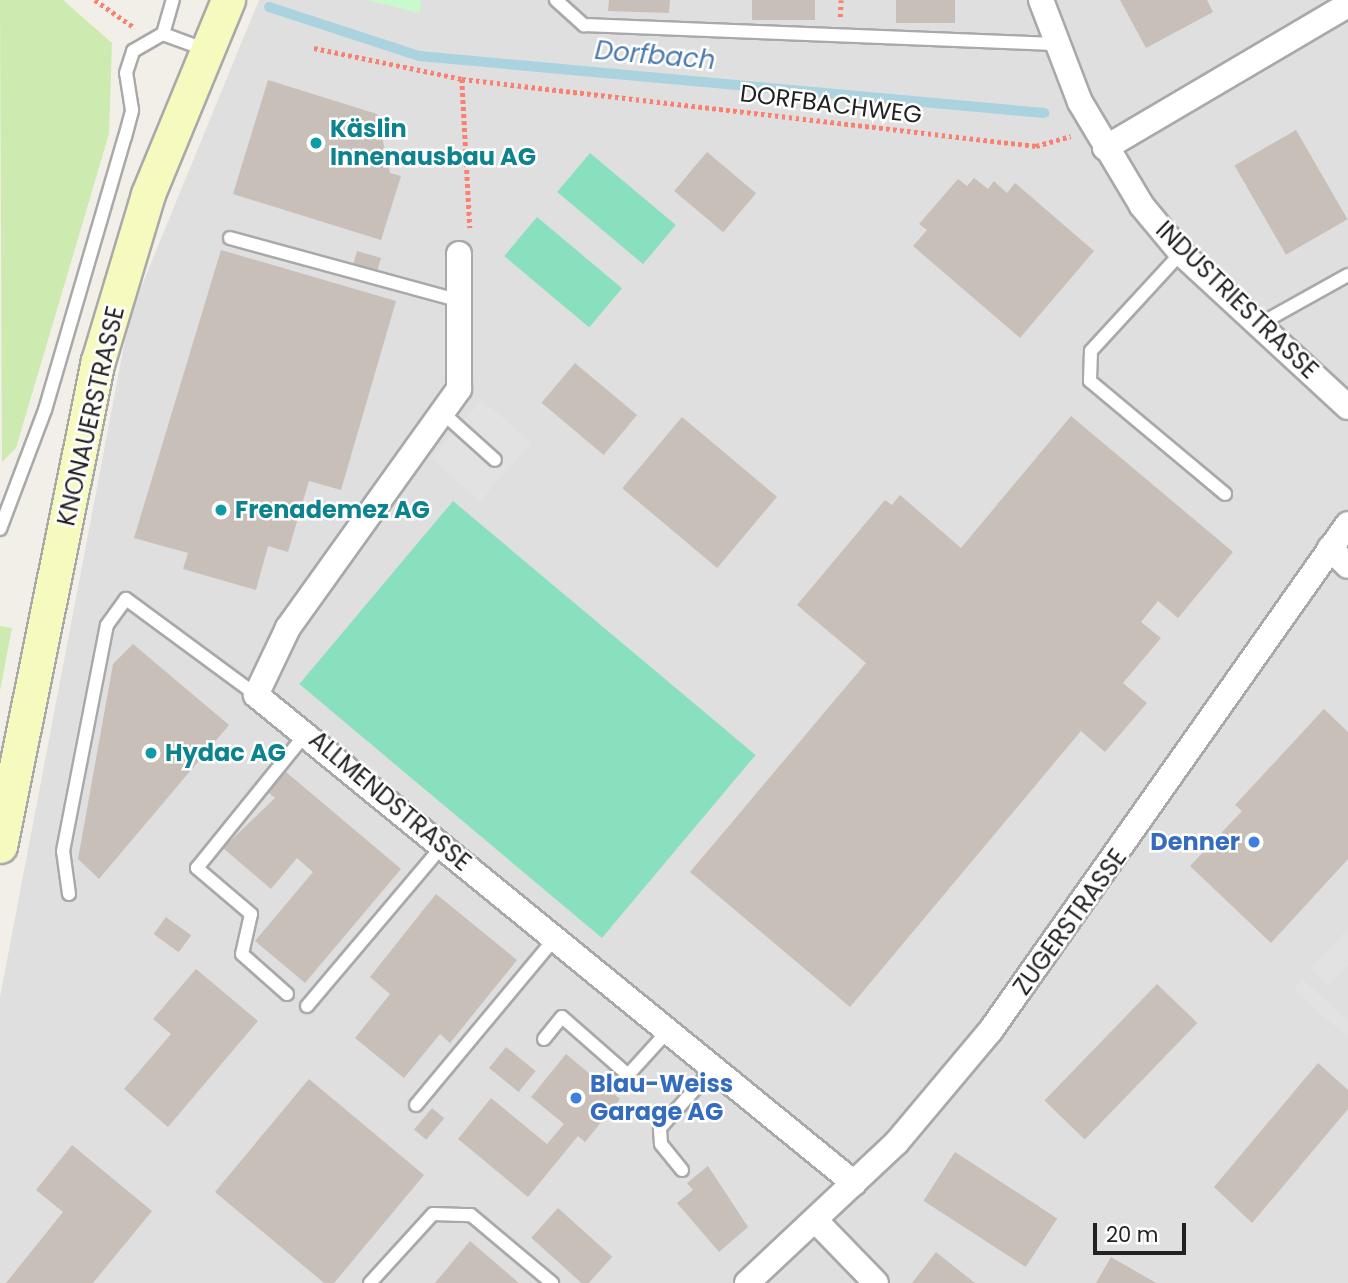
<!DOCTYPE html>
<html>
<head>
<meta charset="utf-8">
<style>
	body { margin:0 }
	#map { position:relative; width:1348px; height:1283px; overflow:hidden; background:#f2efe9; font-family:Poppins,sans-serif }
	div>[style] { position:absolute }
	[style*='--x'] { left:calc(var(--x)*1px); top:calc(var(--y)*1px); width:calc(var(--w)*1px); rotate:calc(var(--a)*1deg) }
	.residential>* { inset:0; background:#e0dfdf }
	.grass>* { inset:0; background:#cdebb0 }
	.park>* { inset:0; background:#c8facc }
	.pitch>* { inset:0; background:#88e0be; transform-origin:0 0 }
	.parking>* { inset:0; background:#e2e2e2; transform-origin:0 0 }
	.stream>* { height:10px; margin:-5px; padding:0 5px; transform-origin:5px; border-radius:5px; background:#aad3df }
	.building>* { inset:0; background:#c7bfb8; transform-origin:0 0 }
	.path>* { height:4.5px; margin-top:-2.25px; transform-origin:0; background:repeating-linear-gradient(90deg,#fa8072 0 3.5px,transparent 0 7px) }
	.roads { filter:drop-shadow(2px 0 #a9a9a9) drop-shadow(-2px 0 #a9a9a9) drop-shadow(0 2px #a9a9a9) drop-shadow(0 -2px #a9a9a9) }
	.lane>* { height:12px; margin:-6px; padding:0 6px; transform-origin:6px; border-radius:6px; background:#fff }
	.street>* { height:24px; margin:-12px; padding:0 12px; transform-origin:12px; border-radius:12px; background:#fff }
	.secondary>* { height:33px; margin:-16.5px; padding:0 16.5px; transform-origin:16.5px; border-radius:16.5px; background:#f7fabf }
	.dots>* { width:19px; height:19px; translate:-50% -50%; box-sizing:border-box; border:4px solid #fff; border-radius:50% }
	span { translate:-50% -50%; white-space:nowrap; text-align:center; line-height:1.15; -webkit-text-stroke:5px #fff; paint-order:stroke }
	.street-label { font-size:24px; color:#222 }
	.culture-label { font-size:24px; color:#0d838f; font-weight:700 }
	.left { translate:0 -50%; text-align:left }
	.shop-label { font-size:24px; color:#366cbe; font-weight:700 }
	.right { translate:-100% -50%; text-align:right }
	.water-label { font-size:26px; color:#4a7aab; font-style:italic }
	.scale { position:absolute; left:1093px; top:1223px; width:93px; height:32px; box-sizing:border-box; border:4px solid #222; border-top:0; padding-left:9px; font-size:21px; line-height:24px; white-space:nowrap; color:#222; -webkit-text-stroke:5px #fff; paint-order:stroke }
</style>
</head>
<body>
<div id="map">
	<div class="residential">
		<div style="clip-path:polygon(259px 0,1348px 0,1348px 1283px,0 1283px,0 997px,130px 314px)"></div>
	</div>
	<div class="grass">
		<div style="clip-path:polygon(0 0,63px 0,112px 43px,109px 134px,16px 448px,2px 462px)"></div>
		<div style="clip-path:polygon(0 626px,12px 628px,0 691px)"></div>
	</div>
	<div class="park">
		<div style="clip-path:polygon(367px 0,421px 0,420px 13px)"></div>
	</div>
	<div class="pitch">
		<div style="left:590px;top:153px;width:112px;height:51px;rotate:40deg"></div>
		<div style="left:537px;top:217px;width:111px;height:51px;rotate:40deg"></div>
		<div style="left:453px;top:501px;width:395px;height:239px;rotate:40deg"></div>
	</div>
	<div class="parking">
		<div style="left:482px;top:400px;width:65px;height:78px;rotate:41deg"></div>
		<div style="clip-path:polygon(1348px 928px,1348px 965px,1328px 987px,1310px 969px)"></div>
		<div style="clip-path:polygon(1302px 979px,1348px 1021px,1347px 1037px,1294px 990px)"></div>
	</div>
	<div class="stream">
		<div style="--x:269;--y:7;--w:158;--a:18.1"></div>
		<div style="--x:419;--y:56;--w:628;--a:5.21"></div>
	</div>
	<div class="building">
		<div style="clip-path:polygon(609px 0,670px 0,669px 13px,608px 11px)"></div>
		<div style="left:752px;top:0;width:63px;height:20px"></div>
		<div style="left:896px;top:0;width:59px;height:23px"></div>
		<div style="clip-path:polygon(1120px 0,1207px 0,1213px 12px,1146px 48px)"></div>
		<div style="clip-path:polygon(268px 80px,377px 114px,390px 173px,401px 176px,381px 240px,233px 194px)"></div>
		<div style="left:1296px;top:130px;width:103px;height:71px;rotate:60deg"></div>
		<div style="left:707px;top:152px;width:64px;height:51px;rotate:40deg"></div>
		<div style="clip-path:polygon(974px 178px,988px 189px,994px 181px,1007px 193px,1015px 183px,1094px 251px,1020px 338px,913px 246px,927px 230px,919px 224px,958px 179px,967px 186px)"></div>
		<div style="clip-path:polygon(221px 250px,396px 301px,341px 490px,309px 481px,288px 552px,268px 546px,256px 590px,183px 569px,188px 553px,134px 538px)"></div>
		<div style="left:357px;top:251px;width:25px;height:13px;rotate:16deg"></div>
		<div style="left:575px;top:363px;width:81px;height:52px;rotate:40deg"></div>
		<div style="clip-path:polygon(1071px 416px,1233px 552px,1178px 618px,1158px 601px,1141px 622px,1161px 638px,1123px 683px,1147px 703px,1105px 752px,1081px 731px,850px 1007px,690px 872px,866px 663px,797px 605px,885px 500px,892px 505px,900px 495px,961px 548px)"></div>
		<div style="left:682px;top:417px;width:124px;height:93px;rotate:40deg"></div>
		<div style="clip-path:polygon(133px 644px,229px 725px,99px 879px,78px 859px,113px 664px)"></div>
		<div style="clip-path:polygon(1324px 709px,1348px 732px,1348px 859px,1271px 943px,1190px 866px,1242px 811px,1235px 805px)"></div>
		<div style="clip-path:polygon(286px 772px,401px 869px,305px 983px,255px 941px,313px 872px,297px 858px,271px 889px,223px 848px,275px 798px,268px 792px)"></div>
		<div style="clip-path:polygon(436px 894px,517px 960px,450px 1043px,440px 1034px,404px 1078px,355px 1038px,390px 994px,370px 977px)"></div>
		<div style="left:166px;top:917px;width:31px;height:21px;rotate:36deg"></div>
		<div style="clip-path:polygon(196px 969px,258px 1021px,168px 1127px,124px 1089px,171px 1034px,153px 1019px)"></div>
		<div style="left:1157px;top:984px;width:56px;height:162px;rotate:44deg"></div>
		<div style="left:506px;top:1047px;width:38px;height:27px;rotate:39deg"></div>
		<div style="clip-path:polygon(566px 1054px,620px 1099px,585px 1142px,578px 1136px,528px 1197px,458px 1139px,491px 1098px,547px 1144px,564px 1124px,531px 1097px)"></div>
		<div style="clip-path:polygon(1318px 1063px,1348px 1090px,1348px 1109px,1252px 1223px,1214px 1187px)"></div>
		<div style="clip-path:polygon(309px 1079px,424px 1175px,334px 1283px,324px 1283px,215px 1192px)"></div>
		<div style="left:432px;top:1108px;width:16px;height:28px;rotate:40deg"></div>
		<div style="clip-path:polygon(72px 1145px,152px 1211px,93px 1283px,6px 1283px,63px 1212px,36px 1190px)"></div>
		<div style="left:955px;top:1152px;width:122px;height:58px;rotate:33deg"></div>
		<div style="clip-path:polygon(708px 1166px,748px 1227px,719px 1252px,677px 1203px,693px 1190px,687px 1183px)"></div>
		<div style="left:558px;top:1208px;width:73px;height:40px;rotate:42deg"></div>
		<div style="clip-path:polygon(470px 1241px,519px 1283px,435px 1283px)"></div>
		<div style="clip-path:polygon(936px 1252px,975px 1283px,912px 1283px)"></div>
		<div style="clip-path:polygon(1111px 1257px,1156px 1283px,1096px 1283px)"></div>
	</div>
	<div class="path">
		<div style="--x:95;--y:0;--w:49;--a:35"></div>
		<div style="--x:840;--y:17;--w:17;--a:-87"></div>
		<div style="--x:314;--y:48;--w:151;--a:11.8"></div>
		<div style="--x:462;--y:79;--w:578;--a:6.66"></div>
		<div style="--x:1036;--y:146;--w:36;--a:-16"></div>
		<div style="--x:462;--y:79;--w:149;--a:86.9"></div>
	</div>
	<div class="roads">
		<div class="lane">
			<div style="--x:556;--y:0;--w:38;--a:42"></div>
			<div style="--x:584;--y:25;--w:471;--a:2.3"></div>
			<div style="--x:163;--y:34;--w:35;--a:-74"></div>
			<div style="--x:230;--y:238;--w:234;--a:15.3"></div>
			<div style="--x:1181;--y:253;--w:133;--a:132.6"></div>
			<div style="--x:1091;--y:351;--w:30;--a:92"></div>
			<div style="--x:1090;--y:381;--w:176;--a:39.9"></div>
			<div style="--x:1258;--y:325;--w:103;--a:-29.1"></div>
			<div style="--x:445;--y:415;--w:67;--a:42"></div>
			<div style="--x:0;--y:529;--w:127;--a:-69.3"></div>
			<div style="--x:45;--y:410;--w:284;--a:-73.7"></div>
			<div style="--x:125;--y:137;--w:28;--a:-75"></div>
			<div style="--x:132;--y:110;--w:37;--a:-99"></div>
			<div style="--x:126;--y:73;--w:23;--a:-72"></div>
			<div style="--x:133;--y:51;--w:34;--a:-30"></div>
			<div style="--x:163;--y:34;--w:44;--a:20.1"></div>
			<div style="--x:69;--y:894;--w:43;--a:-97.9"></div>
			<div style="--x:63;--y:851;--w:230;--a:-79"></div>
			<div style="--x:107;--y:625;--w:32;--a:-54"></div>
			<div style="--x:126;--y:599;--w:162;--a:36.4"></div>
			<div style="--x:287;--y:994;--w:60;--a:-138.4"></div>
			<div style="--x:242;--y:954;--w:41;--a:-77.3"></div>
			<div style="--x:251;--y:914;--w:71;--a:-139.6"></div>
			<div style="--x:197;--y:868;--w:175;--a:-51"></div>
			<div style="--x:307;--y:1006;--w:211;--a:-49.8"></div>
			<div style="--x:544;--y:1039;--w:28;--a:-51"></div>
			<div style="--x:562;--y:1017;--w:88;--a:41.3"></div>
			<div style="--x:628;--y:1075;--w:58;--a:-47.8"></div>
			<div style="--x:416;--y:1105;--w:217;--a:-50.2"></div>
			<div style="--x:682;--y:1170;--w:33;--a:-129"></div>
			<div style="--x:661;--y:1144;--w:16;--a:-94"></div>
			<div style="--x:660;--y:1128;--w:78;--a:-48.1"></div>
			<div style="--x:370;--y:1283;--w:93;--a:-47.6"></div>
			<div style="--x:433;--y:1214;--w:38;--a:2"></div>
			<div style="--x:471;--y:1215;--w:106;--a:40"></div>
		</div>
		<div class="street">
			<div style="--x:1041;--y:0;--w:109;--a:69.1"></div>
			<div style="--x:1080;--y:102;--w:121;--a:59.2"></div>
			<div style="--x:1142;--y:206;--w:61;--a:50.3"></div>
			<div style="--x:1181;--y:253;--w:227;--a:42.7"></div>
			<div style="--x:1105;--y:148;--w:282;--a:-30.5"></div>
			<div style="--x:459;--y:254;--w:135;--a:90"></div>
			<div style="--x:459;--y:389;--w:294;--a:125.6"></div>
			<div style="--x:288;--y:628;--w:74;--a:115.5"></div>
			<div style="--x:256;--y:695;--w:772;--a:39.22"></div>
			<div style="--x:1330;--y:548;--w:25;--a:45"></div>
			<div style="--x:816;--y:1221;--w:86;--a:45.9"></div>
			<div style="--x:747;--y:1283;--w:206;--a:-43.2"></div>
			<div style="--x:897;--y:1142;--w:146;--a:-50"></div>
			<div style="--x:991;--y:1030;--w:619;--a:-54.8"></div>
		</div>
		<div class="secondary">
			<div style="--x:0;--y:846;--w:495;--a:-78.6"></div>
			<div style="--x:98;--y:361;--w:174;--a:-73.3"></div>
			<div style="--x:148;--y:194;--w:210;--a:-67.6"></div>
		</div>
	</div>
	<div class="dots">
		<div style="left:316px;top:143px;background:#0f9aa8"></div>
		<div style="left:221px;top:510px;background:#0f9aa8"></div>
		<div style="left:151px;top:753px;background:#0f9aa8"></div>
		<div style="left:1254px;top:842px;background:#3f7fe0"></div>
		<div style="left:576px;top:1098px;background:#3f7fe0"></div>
	</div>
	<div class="street-label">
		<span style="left:831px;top:104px;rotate:7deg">DORFBACHWEG</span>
		<span style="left:1237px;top:300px;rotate:44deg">INDUSTRIESTRASSE</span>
		<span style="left:91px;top:416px;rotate:-77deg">KNONAUERSTRASSE</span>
		<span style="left:390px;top:801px;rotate:40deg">ALLMENDSTRASSE</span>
		<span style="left:1070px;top:922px;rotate:-54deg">ZUGERSTRASSE</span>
	</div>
	<div class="culture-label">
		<span class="left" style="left:330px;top:143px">Käslin<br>Innenausbau AG</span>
		<span class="left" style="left:235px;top:510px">Frenademez AG</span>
		<span class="left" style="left:165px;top:753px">Hydac AG</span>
	</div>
	<div class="shop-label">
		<span class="right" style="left:1240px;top:842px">Denner</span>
		<span class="left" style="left:590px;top:1098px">Blau-Weiss<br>Garage AG</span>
	</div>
	<div class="water-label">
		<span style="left:655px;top:56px;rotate:5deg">Dorfbach</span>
	</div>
	<div class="scale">20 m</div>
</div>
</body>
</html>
